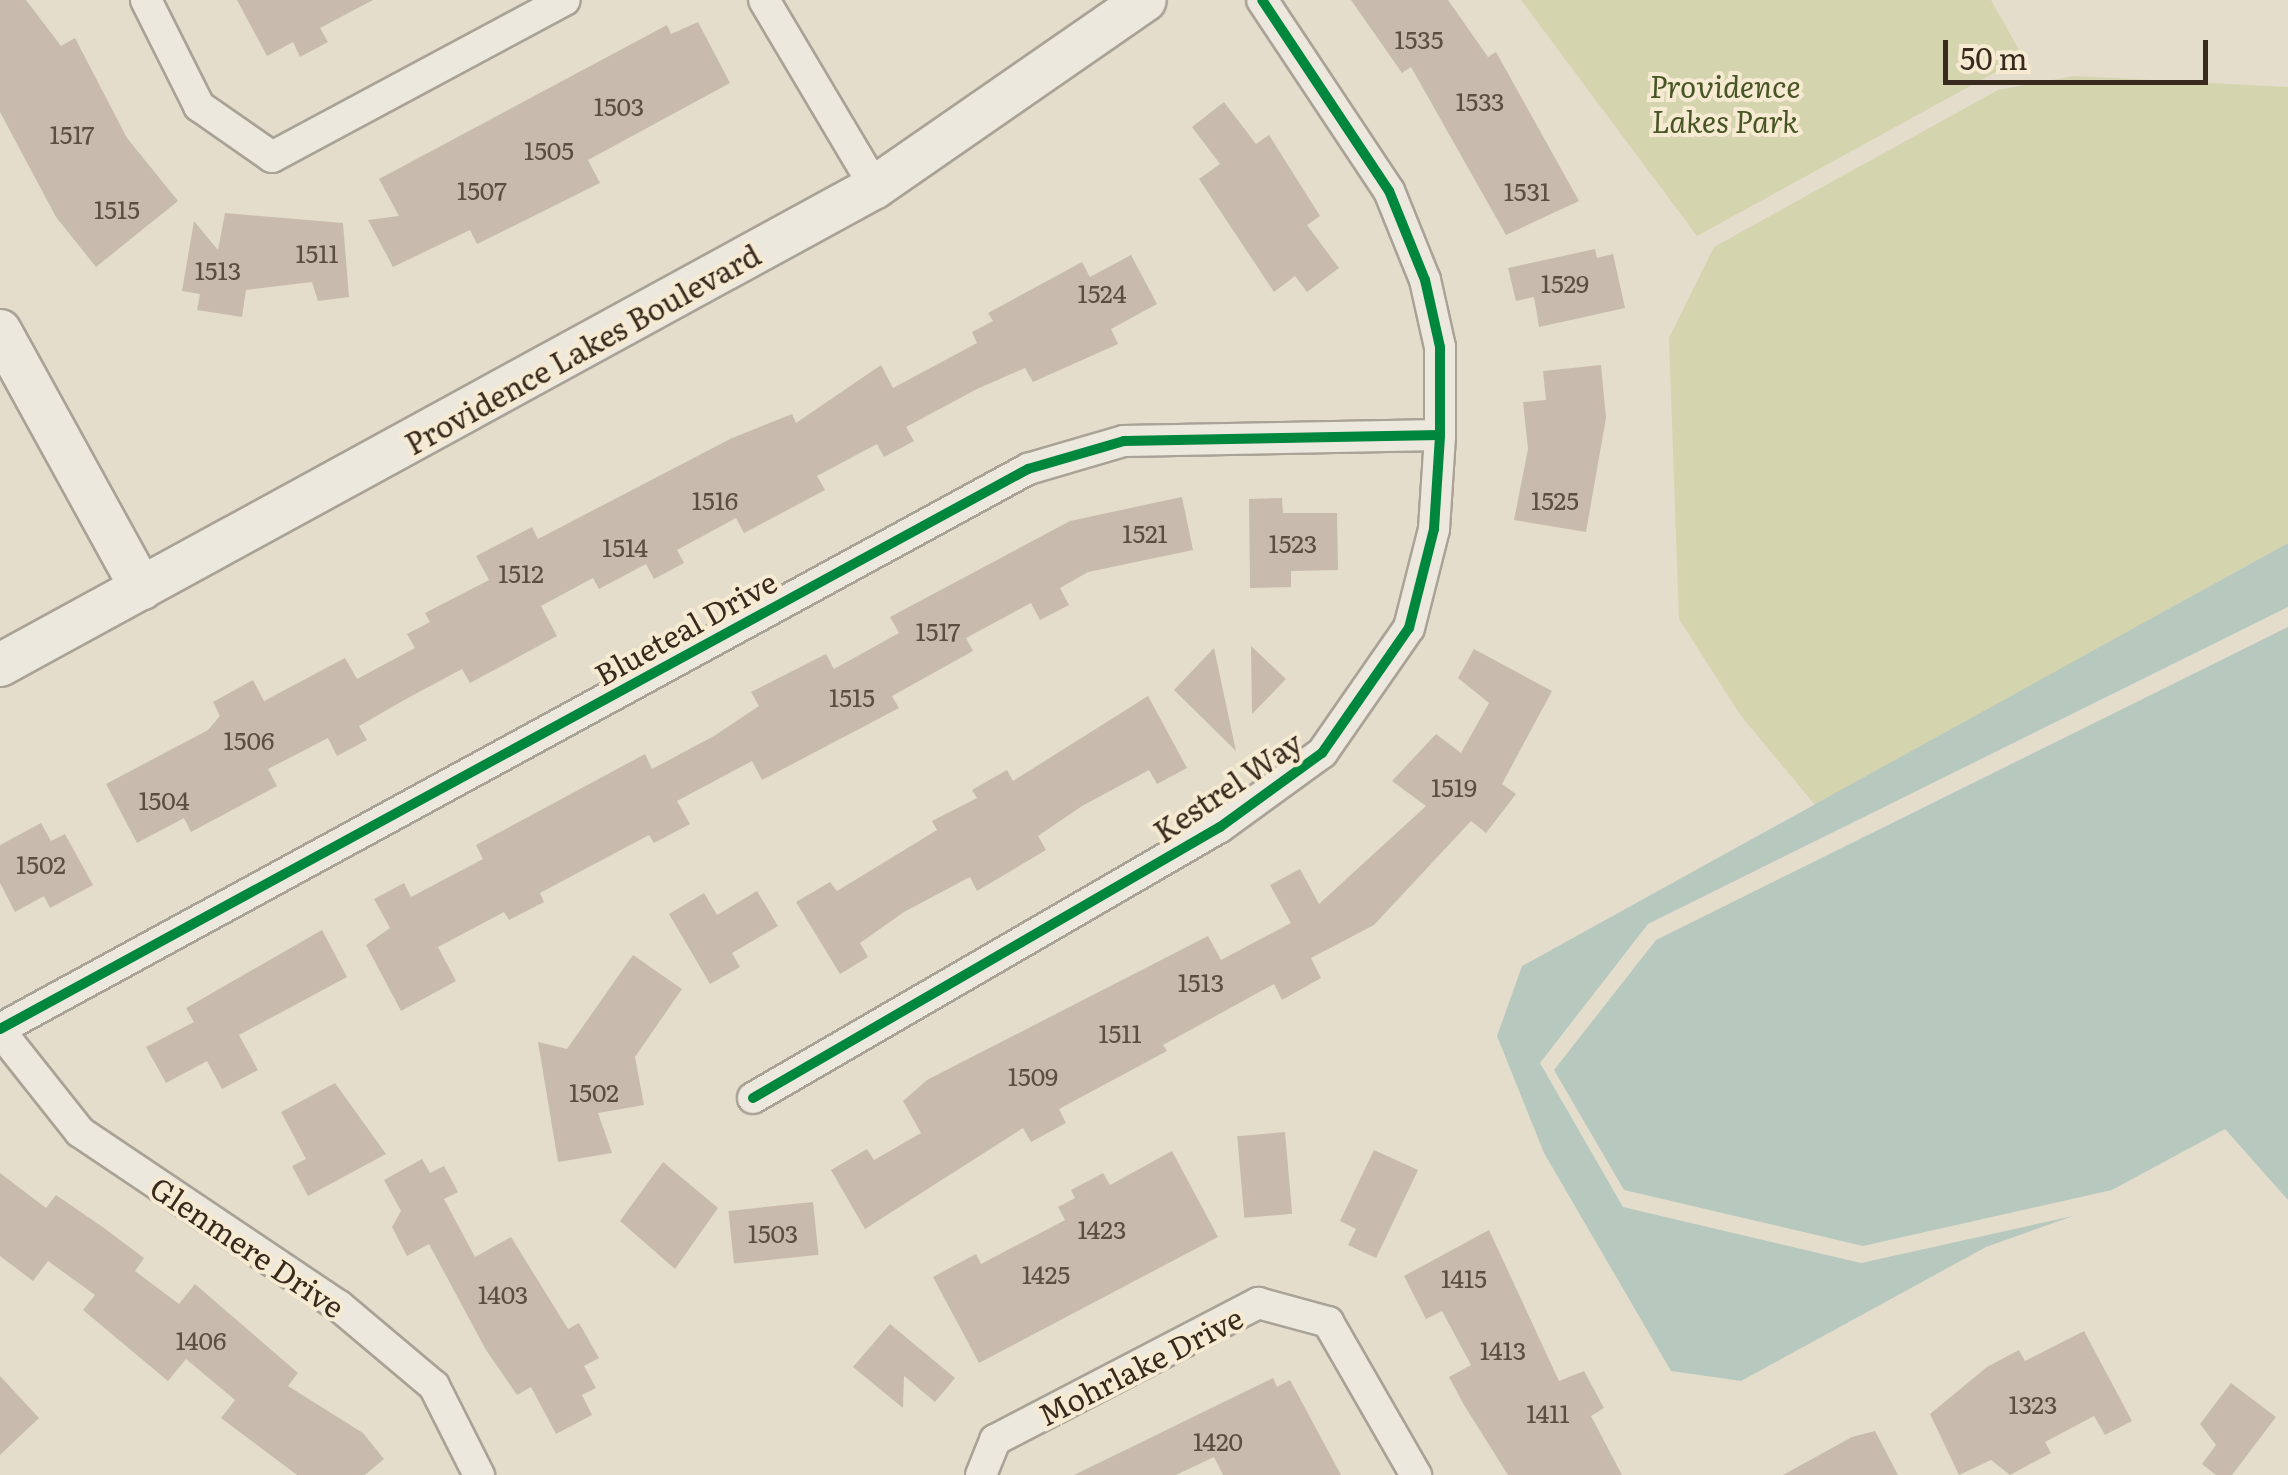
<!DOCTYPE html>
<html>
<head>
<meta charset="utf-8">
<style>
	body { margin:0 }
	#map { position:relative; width:2288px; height:1475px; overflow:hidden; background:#e4ddcc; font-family:Literata,serif }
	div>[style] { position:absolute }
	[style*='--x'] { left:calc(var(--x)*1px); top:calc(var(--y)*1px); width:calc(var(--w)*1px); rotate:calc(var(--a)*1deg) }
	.green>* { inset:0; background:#d4d4ae }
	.water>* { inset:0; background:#b7c9bf }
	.building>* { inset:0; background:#c8bbad; transform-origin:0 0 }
	.roads { filter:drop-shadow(2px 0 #a9a296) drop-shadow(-2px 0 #a9a296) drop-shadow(0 2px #a9a296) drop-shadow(0 -2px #a9a296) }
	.street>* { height:30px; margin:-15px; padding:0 15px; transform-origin:15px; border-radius:15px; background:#ece8de }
	.secondary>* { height:42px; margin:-21px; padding:0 21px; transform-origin:21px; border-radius:21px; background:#ece8de }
	.cycleway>* { height:10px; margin:-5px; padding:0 5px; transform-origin:5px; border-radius:5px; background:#00873e }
	span { translate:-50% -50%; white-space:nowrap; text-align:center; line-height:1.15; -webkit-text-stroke:8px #f6ebd2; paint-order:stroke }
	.number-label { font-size:25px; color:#5c4e41 }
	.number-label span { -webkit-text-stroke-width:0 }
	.park-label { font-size:30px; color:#485524; font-style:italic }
	.street-label { font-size:30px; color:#382a1d }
	.scale { position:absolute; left:1943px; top:40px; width:265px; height:45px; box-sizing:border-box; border:5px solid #382a1d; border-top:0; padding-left:12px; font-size:30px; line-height:35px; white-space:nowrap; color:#382a1d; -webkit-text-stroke:8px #f6ebd2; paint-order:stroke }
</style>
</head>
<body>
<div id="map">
	<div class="green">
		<div style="clip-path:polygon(1521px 0,1991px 0,2023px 57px,1697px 236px)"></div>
		<div style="clip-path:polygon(2074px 76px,2288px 87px,2288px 543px,1815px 805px,1741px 716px,1679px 619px,1669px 338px,1714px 247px,1998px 90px)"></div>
	</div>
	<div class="water">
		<div style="clip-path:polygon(2288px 543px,2288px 607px,1648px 924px,1540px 1063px,1623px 1207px,1861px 1263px,2073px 1216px,1986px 1247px,1741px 1381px,1671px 1371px,1544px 1153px,1497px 1036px,1522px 966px)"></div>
		<div style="clip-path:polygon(2288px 627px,2288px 1200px,2225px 1129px,2112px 1190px,1863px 1246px,1624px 1190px,1554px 1070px,1656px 940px)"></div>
	</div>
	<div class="building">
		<div style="clip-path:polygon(0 0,26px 0,61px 46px,75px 38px,127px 138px,178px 201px,96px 267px,56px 217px,0 112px)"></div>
		<div style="clip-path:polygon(237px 0,373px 0,320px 28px,328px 42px,300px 57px,293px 42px,267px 56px)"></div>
		<div style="clip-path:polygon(1351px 0,1448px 0,1488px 57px,1496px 52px,1579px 201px,1506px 235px,1411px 67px,1402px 73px)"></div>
		<div style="clip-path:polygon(698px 22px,730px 83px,588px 160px,600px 183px,477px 244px,470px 230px,393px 267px,368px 220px,399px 216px,379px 179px,667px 25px,671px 34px)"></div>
		<div style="clip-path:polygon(1224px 102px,1256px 144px,1269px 135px,1320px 216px,1307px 225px,1339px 268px,1307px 292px,1295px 276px,1274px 292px,1199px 179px,1220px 164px,1192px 127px)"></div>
		<div style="clip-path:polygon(225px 213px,343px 223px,349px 297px,318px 301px,312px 282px,246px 290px,242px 317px,197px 310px,200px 294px,182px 291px,194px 221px,218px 250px)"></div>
		<div style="clip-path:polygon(1595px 249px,1597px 258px,1613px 254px,1625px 308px,1539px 327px,1534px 297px,1516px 301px,1508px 268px)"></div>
		<div style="clip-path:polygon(1131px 255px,1157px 304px,1111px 329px,1118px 344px,1033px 382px,1025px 368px,977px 389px,906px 427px,914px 441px,884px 457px,877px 444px,817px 476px,825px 490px,795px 506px,744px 533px,736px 518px,677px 550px,684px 563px,654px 579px,646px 564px,599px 589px,593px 578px,541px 606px,557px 636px,470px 683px,462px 669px,406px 699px,359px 726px,367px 740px,337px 756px,328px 738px,268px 769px,277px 786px,191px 832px,184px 818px,137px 843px,106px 784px,208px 730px,220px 716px,213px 702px,253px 680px,264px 701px,345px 658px,357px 679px,415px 648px,407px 634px,430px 622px,425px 613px,489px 580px,476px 556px,532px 527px,538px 539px,732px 438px,792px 414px,796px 423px,881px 365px,893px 388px,977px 343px,972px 332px,993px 321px,988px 313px,1082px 262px,1090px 277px)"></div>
		<div style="clip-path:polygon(1601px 365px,1606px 418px,1586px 532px,1514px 520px,1528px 449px,1523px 402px,1546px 400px,1543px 371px)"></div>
		<div style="clip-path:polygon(1182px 497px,1193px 550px,1088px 572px,1060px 588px,1069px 605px,1040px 620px,1031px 603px,966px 638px,973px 651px,892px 696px,899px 708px,762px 780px,752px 761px,677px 801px,690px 824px,654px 843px,649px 835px,540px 893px,544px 902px,509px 920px,504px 912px,438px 947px,456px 981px,401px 1011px,366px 945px,390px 928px,374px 899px,404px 883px,411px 897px,483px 859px,476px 845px,645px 754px,652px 769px,714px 736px,759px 706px,751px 692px,826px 654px,834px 669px,899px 633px,890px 617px,1070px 521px)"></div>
		<div style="clip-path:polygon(1282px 498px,1283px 513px,1337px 513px,1338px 570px,1291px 571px,1291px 587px,1250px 588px,1249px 499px)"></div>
		<div style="clip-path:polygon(1251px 646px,1286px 679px,1252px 714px)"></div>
		<div style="clip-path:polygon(1214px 648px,1236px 751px,1174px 690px)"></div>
		<div style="clip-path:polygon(1474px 649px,1552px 691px,1502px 784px,1516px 794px,1486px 833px,1471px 821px,1374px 925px,1311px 958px,1321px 978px,1282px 1000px,1274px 984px,1163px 1045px,1167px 1051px,1059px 1109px,1066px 1123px,1031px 1142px,1023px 1128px,865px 1229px,831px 1170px,867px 1149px,874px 1160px,921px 1133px,903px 1101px,927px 1080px,1208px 936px,1221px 960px,1291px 923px,1270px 885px,1300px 869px,1319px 904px,1426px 806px,1392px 781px,1436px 734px,1461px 753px,1489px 703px,1458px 678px)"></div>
		<div style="clip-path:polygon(1148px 696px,1187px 768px,1157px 784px,1149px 770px,1082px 806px,1038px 836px,1046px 850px,977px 891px,970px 877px,904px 912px,860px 943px,868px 957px,840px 974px,796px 902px,830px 882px,837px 891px,937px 830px,932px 821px,977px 798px,972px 790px,1007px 770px,1013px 781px)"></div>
		<div style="clip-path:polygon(41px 823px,51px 841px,65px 834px,93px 885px,50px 908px,44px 896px,15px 912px,0 883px,0 845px)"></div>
		<div style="clip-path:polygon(757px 891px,778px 926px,732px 953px,740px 967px,710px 984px,669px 914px,704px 893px,717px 915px)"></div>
		<div style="clip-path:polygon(322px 930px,347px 977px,239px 1035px,258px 1070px,222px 1089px,207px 1061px,166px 1083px,146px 1047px,194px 1022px,186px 1008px)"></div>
		<div style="clip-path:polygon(633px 955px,682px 989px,635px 1057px,644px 1105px,598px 1113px,612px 1153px,558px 1162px,538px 1042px,567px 1049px)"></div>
		<div style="clip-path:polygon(335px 1083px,386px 1154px,308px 1196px,292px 1166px,306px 1159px,281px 1112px)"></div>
		<div style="left:1285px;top:1132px;width:82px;height:48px;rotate:85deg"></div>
		<div style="clip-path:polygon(1374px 1150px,1418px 1170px,1376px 1258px,1348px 1245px,1356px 1229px,1340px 1221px)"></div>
		<div style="clip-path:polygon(1172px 1151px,1218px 1237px,979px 1363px,933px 1277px,976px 1254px,981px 1264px,1065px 1220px,1058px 1207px,1075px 1198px,1071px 1190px,1103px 1173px,1110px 1185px)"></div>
		<div style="clip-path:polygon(422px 1159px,430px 1173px,444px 1166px,458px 1192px,444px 1199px,475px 1257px,511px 1237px,568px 1329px,579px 1323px,599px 1358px,584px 1366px,596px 1388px,582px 1395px,592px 1415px,556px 1434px,531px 1387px,517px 1395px,486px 1350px,429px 1244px,407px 1256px,392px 1227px,401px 1211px,384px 1180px)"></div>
		<div style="clip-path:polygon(663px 1162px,718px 1208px,675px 1269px,620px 1221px)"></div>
		<div style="clip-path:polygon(0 1173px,46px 1208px,56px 1195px,104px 1228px,144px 1258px,135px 1271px,179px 1304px,195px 1284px,298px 1373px,288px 1386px,363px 1433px,384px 1459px,365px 1475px,297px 1475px,221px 1418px,235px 1400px,186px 1359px,168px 1381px,83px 1310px,95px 1295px,48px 1261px,33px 1281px,0 1256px)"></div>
		<div style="left:813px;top:1202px;width:53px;height:85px;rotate:84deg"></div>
		<div style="clip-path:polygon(1489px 1230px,1559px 1381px,1584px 1371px,1604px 1408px,1591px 1416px,1622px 1475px,1508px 1475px,1464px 1405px,1449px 1377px,1471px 1365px,1442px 1311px,1426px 1319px,1404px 1276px)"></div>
		<div style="clip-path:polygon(890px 1324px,955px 1378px,935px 1402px,904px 1376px,903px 1408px,853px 1367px)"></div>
		<div style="clip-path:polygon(2084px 1331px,2132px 1421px,2105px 1435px,2094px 1416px,2045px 1442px,2051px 1453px,2010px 1475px,1991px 1460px,1959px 1475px,1930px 1414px,1987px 1367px,2019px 1350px,2025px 1361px)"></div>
		<div style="clip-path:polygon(0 1376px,39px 1418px,0 1455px)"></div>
		<div style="clip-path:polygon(1273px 1378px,1277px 1387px,1290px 1380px,1341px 1475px,1223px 1475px,1214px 1457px,1176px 1475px,1074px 1475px)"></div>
		<div style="clip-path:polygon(2231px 1383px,2276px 1417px,2232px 1475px,2216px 1475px,2202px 1464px,2216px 1445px,2200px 1424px)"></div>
		<div style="clip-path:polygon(1875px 1431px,1898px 1475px,1783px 1475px,1852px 1437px)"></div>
	</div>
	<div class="roads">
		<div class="street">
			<div style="--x:146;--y:0;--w:119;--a:63.4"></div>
			<div style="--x:199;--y:106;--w:89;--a:34.9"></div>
			<div style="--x:272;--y:157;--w:332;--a:-28.2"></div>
			<div style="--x:764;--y:0;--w:217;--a:59.3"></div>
			<div style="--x:0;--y:1029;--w:1171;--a:-28.58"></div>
			<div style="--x:1028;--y:469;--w:100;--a:-16.3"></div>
			<div style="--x:1124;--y:441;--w:316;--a:-1.1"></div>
			<div style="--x:0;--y:1031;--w:129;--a:51.6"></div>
			<div style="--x:80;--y:1132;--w:312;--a:33.9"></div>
			<div style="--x:339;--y:1306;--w:124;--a:40.1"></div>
			<div style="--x:434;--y:1386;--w:100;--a:63.2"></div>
			<div style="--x:753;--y:1098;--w:540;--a:-30.13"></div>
			<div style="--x:1220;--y:827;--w:126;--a:-36"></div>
			<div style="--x:1322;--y:753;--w:152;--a:-55.2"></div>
			<div style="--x:1409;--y:628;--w:102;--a:-75.8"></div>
			<div style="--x:1434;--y:529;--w:94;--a:-86.3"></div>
			<div style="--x:1440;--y:435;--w:88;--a:-90"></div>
			<div style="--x:1440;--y:347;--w:69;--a:-102.6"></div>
			<div style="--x:1425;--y:280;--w:96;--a:-112"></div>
			<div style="--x:1389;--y:191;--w:229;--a:-123.6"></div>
			<div style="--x:981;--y:1475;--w:38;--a:-68"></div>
			<div style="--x:995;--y:1440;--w:297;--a:-27.5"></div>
			<div style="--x:1258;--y:1303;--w:73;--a:15.2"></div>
			<div style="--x:1328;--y:1322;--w:177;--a:60.1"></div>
		</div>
		<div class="secondary">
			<div style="--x:0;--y:331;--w:294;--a:61.2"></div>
			<div style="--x:0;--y:665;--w:997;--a:-28.65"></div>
			<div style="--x:875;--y:187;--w:328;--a:-34.7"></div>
		</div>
	</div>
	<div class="cycleway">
		<div style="--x:0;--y:1029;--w:1171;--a:-28.58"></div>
		<div style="--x:1028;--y:469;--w:100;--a:-16.3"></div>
		<div style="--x:1124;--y:441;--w:316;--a:-1.1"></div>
		<div style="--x:753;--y:1098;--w:540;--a:-30.13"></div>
		<div style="--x:1220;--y:827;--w:126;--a:-36"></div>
		<div style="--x:1322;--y:753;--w:152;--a:-55.2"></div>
		<div style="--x:1409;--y:628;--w:102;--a:-75.8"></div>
		<div style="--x:1434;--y:529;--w:94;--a:-86.3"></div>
		<div style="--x:1440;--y:435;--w:88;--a:-90"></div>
		<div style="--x:1440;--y:347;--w:69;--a:-102.6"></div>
		<div style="--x:1425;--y:280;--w:96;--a:-112"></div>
		<div style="--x:1389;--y:191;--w:229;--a:-123.6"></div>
	</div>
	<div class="number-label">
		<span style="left:1419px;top:39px">1535</span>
		<span style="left:1480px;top:101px">1533</span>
		<span style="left:619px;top:106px">1503</span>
		<span style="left:72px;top:134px">1517</span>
		<span style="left:549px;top:150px">1505</span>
		<span style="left:482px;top:190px">1507</span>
		<span style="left:1527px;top:191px">1531</span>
		<span style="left:117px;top:209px">1515</span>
		<span style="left:317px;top:253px">1511</span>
		<span style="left:218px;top:270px">1513</span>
		<span style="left:1565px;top:283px">1529</span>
		<span style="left:1102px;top:293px">1524</span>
		<span style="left:715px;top:500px">1516</span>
		<span style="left:1555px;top:500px">1525</span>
		<span style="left:1145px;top:533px">1521</span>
		<span style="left:1293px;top:543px">1523</span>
		<span style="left:625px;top:547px">1514</span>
		<span style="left:521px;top:573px">1512</span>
		<span style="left:938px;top:631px">1517</span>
		<span style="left:852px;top:697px">1515</span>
		<span style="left:249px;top:740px">1506</span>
		<span style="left:1454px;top:787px">1519</span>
		<span style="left:164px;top:800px">1504</span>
		<span style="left:41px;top:864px">1502</span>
		<span style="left:1201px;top:982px">1513</span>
		<span style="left:1120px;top:1033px">1511</span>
		<span style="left:1033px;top:1076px">1509</span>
		<span style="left:594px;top:1092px">1502</span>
		<span style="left:1102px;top:1229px">1423</span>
		<span style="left:773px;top:1233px">1503</span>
		<span style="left:1046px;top:1274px">1425</span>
		<span style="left:1464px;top:1278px">1415</span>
		<span style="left:503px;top:1294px">1403</span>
		<span style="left:201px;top:1340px">1406</span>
		<span style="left:1503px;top:1350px">1413</span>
		<span style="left:2033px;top:1404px">1323</span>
		<span style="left:1548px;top:1413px">1411</span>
		<span style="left:1218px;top:1441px">1420</span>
	</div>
	<div class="park-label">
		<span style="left:1725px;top:102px">Providence<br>Lakes Park</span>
	</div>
	<div class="street-label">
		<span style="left:582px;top:348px;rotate:-29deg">Providence Lakes Boulevard</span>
		<span style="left:685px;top:627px;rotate:-29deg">Blueteal Drive</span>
		<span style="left:1227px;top:786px;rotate:-34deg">Kestrel Way</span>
		<span style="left:248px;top:1246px;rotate:34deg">Glenmere Drive</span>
		<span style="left:1140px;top:1365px;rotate:-27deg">Mohrlake Drive</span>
	</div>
	<div class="scale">50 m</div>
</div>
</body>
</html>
